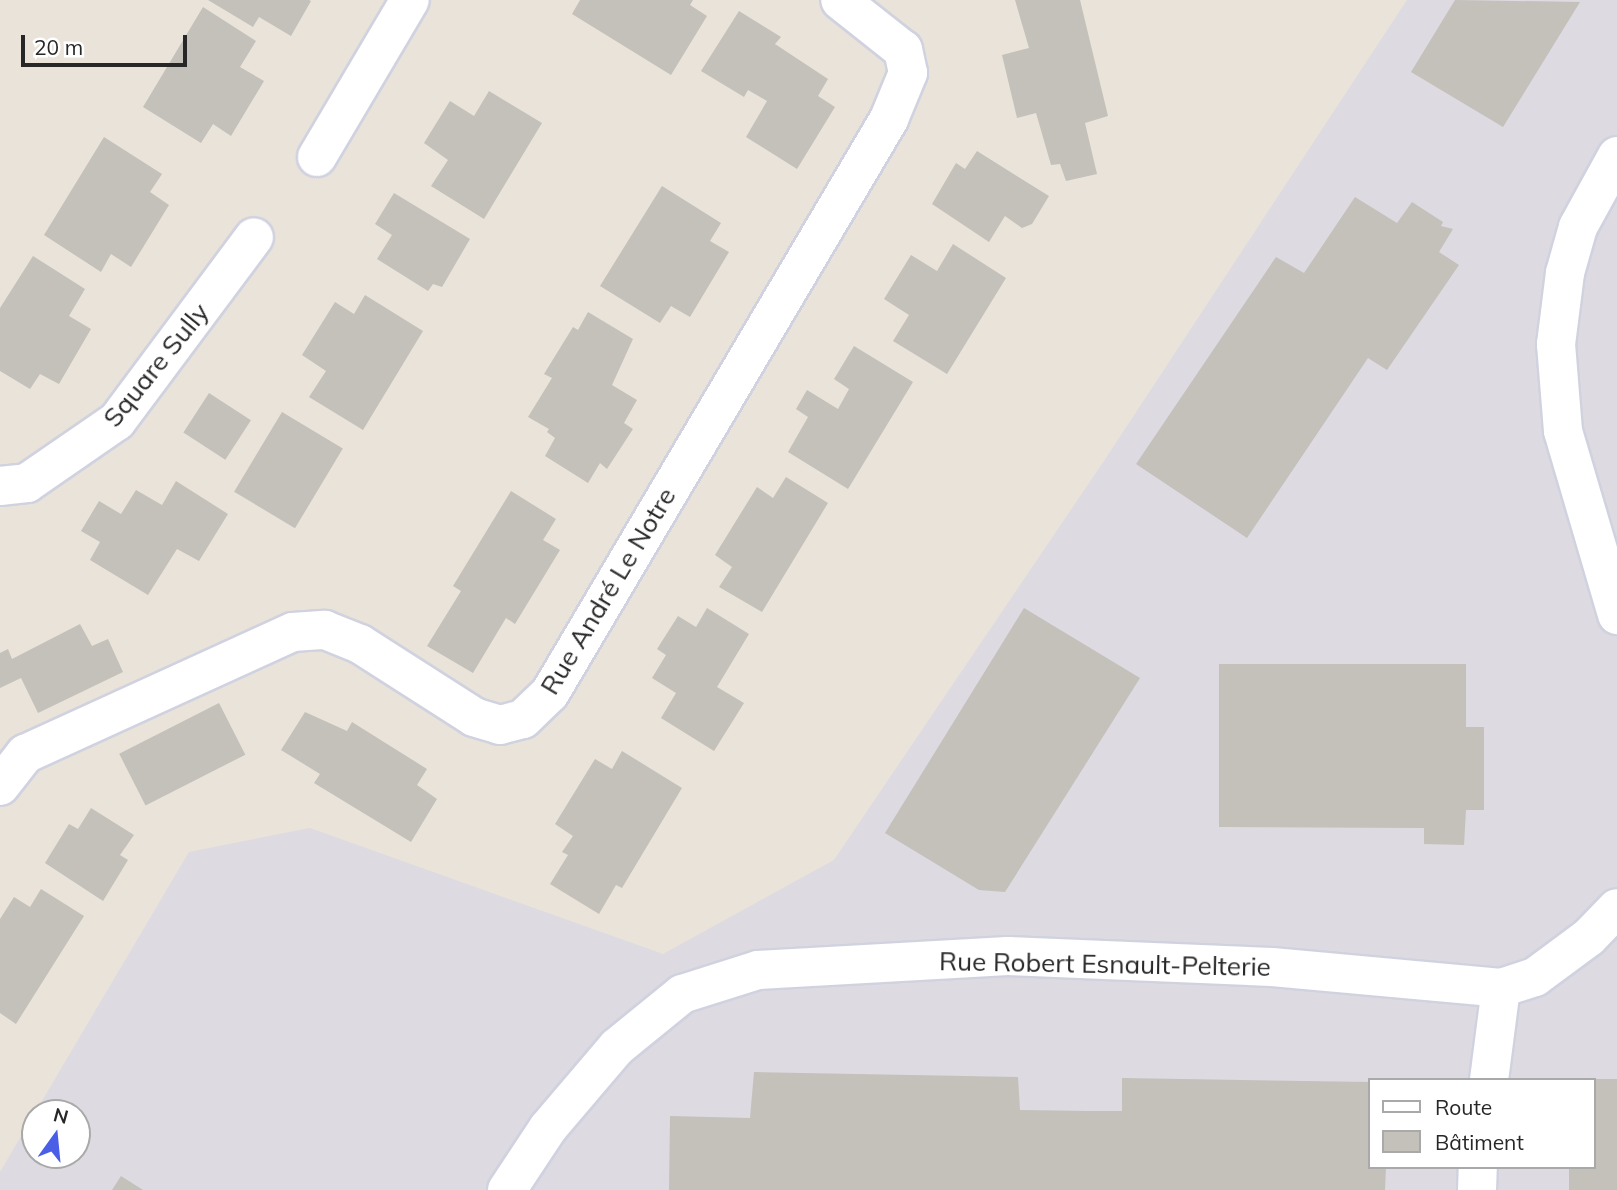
<!DOCTYPE html>
<html>
<head>
<meta charset="utf-8">
<style>
	body { margin:0 }
	#map { position:relative; width:1617px; height:1190px; overflow:hidden; background:#e9e3da; font-family:Mulish,sans-serif }
	div>[style] { position:absolute }
	[style*='--x'] { left:calc(var(--x)*1px); top:calc(var(--y)*1px); width:calc(var(--w)*1px); rotate:calc(var(--a)*1deg) }
	.industrial>* { inset:0; background:#dddae1 }
	.building>* { inset:0; background:#c4c0ba; transform-origin:0 0 }
	.roads { filter:drop-shadow(2px 0 #d0d2df) drop-shadow(-2px 0 #d0d2df) drop-shadow(0 2px #d0d2df) drop-shadow(0 -2px #d0d2df) }
	.minor>* { height:38px; margin:-19px; padding:0 19px; transform-origin:19px; border-radius:19px; background:#fff }
	span { translate:-50% -50%; white-space:nowrap; text-align:center; line-height:1.15; -webkit-text-stroke:5px #fff; paint-order:stroke }
	.street-label { font-size:26px; color:#272727 }
	.legend { position:absolute; left:1368px; top:1078px; width:228px; height:91px; box-sizing:border-box; background:#fff; border:2px solid #a9a9a9; margin:0; padding:9px 12px; list-style:none; font-size:21px; color:#272727 }
	.legend li { display:flex; align-items:center; gap:14px; height:35px }
	.legend b { width:35px; border:2px solid #a9a9a9 }
	.north { position:absolute; left:21px; top:1099px; width:70px; height:70px; box-sizing:border-box; background:#fff; border:2px solid #a9a9a9; border-radius:50%; rotate:15deg; font-size:19px; font-weight:700; line-height:28px; text-align:center; color:#272727 }
	.north::after { content:''; display:block; margin:auto; width:24px; height:32px; background:#4a5fe6; clip-path:polygon(50% 0,100% 100%,50% 72%,0 100%) }
	.scale { position:absolute; left:21px; top:35px; width:166px; height:32px; box-sizing:border-box; border:4px solid #272727; border-top:0; padding-left:9px; font-size:21px; line-height:24px; white-space:nowrap; color:#272727; -webkit-text-stroke:5px #fff; paint-order:stroke }
</style>
</head>
<body>
<div id="map">
	<div class="industrial">
		<div style="clip-path:polygon(evenodd,1407px 0,1617px 0,1617px 1190px,0 1190px,0 1172px,189px 852px,310px 828px,663px 954px,834px 860px,1106px 458px,1407px 0,1370px 1080px,1594px 1080px,1594px 1167px,1370px 1167px,1370px 1080px,1407px 0,35px 1113px,77px 1113px,77px 1155px,35px 1155px,35px 1113px)"></div>
	</div>
	<div class="building">
		<div style="clip-path:polygon(208px 0,309px 0,311px 1px,291px 36px,259px 17px,253px 27px)"></div>
		<div style="clip-path:polygon(580px 0,693px 0,690px 5px,707px 16px,671px 75px,572px 14px)"></div>
		<div style="clip-path:polygon(1015px 0,1080px 0,1108px 116px,1085px 123px,1097px 174px,1066px 181px,1060px 164px,1051px 165px,1036px 113px,1017px 118px,1002px 55px,1029px 48px)"></div>
		<div style="clip-path:polygon(1455px 0,1580px 2px,1503px 127px,1411px 72px)"></div>
		<div style="clip-path:polygon(203px 7px,256px 41px,240px 67px,264px 81px,231px 136px,213px 124px,201px 143px,143px 107px)"></div>
		<div style="clip-path:polygon(739px 11px,781px 37px,775px 44px,828px 79px,818px 96px,835px 107px,797px 169px,746px 137px,767px 101px,748px 90px,744px 97px,701px 71px)"></div>
		<div style="clip-path:polygon(489px 91px,542px 123px,484px 219px,431px 186px,448px 160px,424px 143px,450px 101px,474px 116px)"></div>
		<div style="clip-path:polygon(104px 137px,162px 174px,150px 192px,169px 205px,131px 267px,111px 254px,101px 272px,44px 235px)"></div>
		<div style="clip-path:polygon(977px 151px,1049px 196px,1032px 224px,1022px 228px,1005px 216px,989px 242px,932px 204px,956px 163px,965px 169px)"></div>
		<div style="clip-path:polygon(662px 186px,721px 223px,710px 241px,729px 252px,690px 317px,671px 306px,660px 323px,600px 286px)"></div>
		<div style="clip-path:polygon(394px 193px,470px 239px,442px 287px,433px 284px,428px 291px,377px 259px,392px 235px,375px 224px)"></div>
		<div style="clip-path:polygon(1355px 197px,1397px 223px,1412px 202px,1443px 222px,1441px 226px,1453px 229px,1439px 252px,1459px 265px,1387px 370px,1368px 358px,1247px 538px,1136px 464px,1276px 257px,1304px 273px)"></div>
		<div style="clip-path:polygon(953px 244px,1006px 278px,947px 374px,893px 341px,909px 315px,884px 299px,911px 255px,937px 271px)"></div>
		<div style="clip-path:polygon(33px 256px,85px 289px,69px 316px,91px 329px,59px 384px,40px 374px,30px 389px,0 371px,0 308px)"></div>
		<div style="clip-path:polygon(365px 295px,423px 331px,363px 430px,309px 397px,326px 371px,302px 355px,335px 302px,354px 314px)"></div>
		<div style="clip-path:polygon(588px 312px,633px 339px,612px 385px,637px 400px,624px 423px,633px 429px,607px 469px,600px 463px,588px 483px,545px 456px,555px 438px,547px 432px,549px 429px,528px 417px,552px 378px,544px 374px,573px 327px,578px 330px)"></div>
		<div style="clip-path:polygon(854px 346px,913px 382px,848px 489px,788px 452px,808px 417px,796px 409px,807px 390px,838px 409px,849px 389px,834px 379px)"></div>
		<div style="left:209px;top:393px;width:50px;height:47px;rotate:33deg"></div>
		<div style="left:282px;top:412px;width:71px;height:93px;rotate:31deg"></div>
		<div style="clip-path:polygon(786px 477px,828px 503px,762px 612px,719px 587px,732px 567px,715px 555px,757px 487px,773px 498px)"></div>
		<div style="clip-path:polygon(176px 481px,228px 514px,199px 561px,177px 549px,148px 595px,90px 560px,100px 542px,81px 531px,99px 501px,121px 514px,136px 490px,162px 505px)"></div>
		<div style="clip-path:polygon(511px 491px,556px 519px,543px 540px,560px 550px,515px 624px,506px 618px,473px 673px,427px 646px,461px 591px,453px 586px)"></div>
		<div style="clip-path:polygon(707px 608px,749px 634px,717px 687px,744px 703px,714px 751px,661px 718px,676px 693px,652px 678px,666px 655px,657px 649px,678px 616px,696px 627px)"></div>
		<div style="clip-path:polygon(1024px 608px,1140px 678px,1005px 892px,979px 890px,885px 833px)"></div>
		<div style="clip-path:polygon(80px 624px,92px 646px,108px 639px,123px 672px,38px 713px,21px 678px,0 688px,0 653px,8px 649px,12px 659px)"></div>
		<div style="clip-path:polygon(1219px 664px,1466px 664px,1466px 727px,1484px 727px,1484px 810px,1466px 810px,1464px 845px,1424px 844px,1424px 828px,1219px 827px)"></div>
		<div style="left:219px;top:703px;width:58px;height:112px;rotate:63deg"></div>
		<div style="clip-path:polygon(305px 712px,347px 731px,352px 722px,427px 769px,417px 785px,437px 799px,411px 842px,314px 783px,320px 774px,281px 750px)"></div>
		<div style="clip-path:polygon(622px 751px,682px 788px,622px 888px,616px 885px,599px 914px,550px 884px,568px 855px,562px 852px,573px 836px,555px 824px,595px 759px,612px 769px)"></div>
		<div style="clip-path:polygon(91px 808px,134px 835px,120px 855px,128px 860px,103px 901px,45px 863px,69px 824px,78px 829px)"></div>
		<div style="clip-path:polygon(41px 889px,84px 916px,16px 1024px,0 1013px,0 919px,14px 897px,30px 907px)"></div>
		<div style="clip-path:polygon(754px 1072px,1018px 1077px,1020px 1110px,1088px 1111px,1122px 1111px,1122px 1078px,1370px 1082px,1370px 1167px,1386px 1167px,1385px 1190px,669px 1190px,670px 1116px,750px 1118px)"></div>
		<div style="clip-path:polygon(1617px 1079px,1617px 1190px,1569px 1190px,1569px 1167px,1594px 1167px,1594px 1079px)"></div>
		<div style="clip-path:polygon(121px 1176px,143px 1190px,112px 1190px)"></div>
	</div>
	<div class="roads">
		<div class="minor">
			<div style="--x:1617;--y:156;--w:81;--a:118.8"></div>
			<div style="--x:1578;--y:227;--w:48;--a:105.8"></div>
			<div style="--x:1565;--y:273;--w:72;--a:97.2"></div>
			<div style="--x:1556;--y:344;--w:87;--a:85.4"></div>
			<div style="--x:1563;--y:431;--w:192;--a:73.6"></div>
			<div style="--x:317;--y:157;--w:182;--a:-59.4"></div>
			<div style="--x:0;--y:486;--w:27;--a:-6"></div>
			<div style="--x:27;--y:483;--w:109;--a:-34.6"></div>
			<div style="--x:117;--y:421;--w:229;--a:-53.3"></div>
			<div style="--x:0;--y:786;--w:41;--a:-52"></div>
			<div style="--x:25;--y:754;--w:294;--a:-24.5"></div>
			<div style="--x:293;--y:632;--w:32;--a:-4"></div>
			<div style="--x:325;--y:630;--w:38;--a:22"></div>
			<div style="--x:360;--y:644;--w:135;--a:32.6"></div>
			<div style="--x:474;--y:717;--w:27;--a:17"></div>
			<div style="--x:500;--y:725;--w:24;--a:-15"></div>
			<div style="--x:523;--y:719;--w:37;--a:-44"></div>
			<div style="--x:550;--y:693;--w:667;--a:-59.43"></div>
			<div style="--x:889;--y:119;--w:50;--a:-67.6"></div>
			<div style="--x:908;--y:73;--w:24;--a:-102"></div>
			<div style="--x:903;--y:50;--w:80;--a:-141.6"></div>
			<div style="--x:1489;--y:1080;--w:93;--a:-82.6"></div>
			<div style="--x:507;--y:1190;--w:74;--a:-56.5"></div>
			<div style="--x:548;--y:1128;--w:106;--a:-49.6"></div>
			<div style="--x:617;--y:1047;--w:84;--a:-39.2"></div>
			<div style="--x:682;--y:994;--w:80;--a:-17.5"></div>
			<div style="--x:758;--y:970;--w:250;--a:-3.2"></div>
			<div style="--x:1008;--y:956;--w:264;--a:2.4"></div>
			<div style="--x:1272;--y:967;--w:230;--a:5.2"></div>
			<div style="--x:1501;--y:988;--w:36;--a:-18"></div>
			<div style="--x:1535;--y:977;--w:67;--a:-36.5"></div>
			<div style="--x:1589;--y:937;--w:40;--a:-46"></div>
			<div style="--x:1477;--y:1190;--w:23;--a:-88"></div>
		</div>
	</div>
	<div class="street-label">
		<span style="left:156px;top:365px;rotate:-51deg">Square Sully</span>
		<span style="left:608px;top:591px;rotate:-59deg">Rue André Le Notre</span>
		<span style="left:1105px;top:964px;rotate:1deg">Rue Robert Esnault-Pelterie</span>
	</div>
	<ul class="legend">
	<li><b style="height:9px;background:#fff"></b>Route</li>
	<li><b style="height:19px;background:#c4c0ba"></b>Bâtiment</li>
	</ul>
	<div class="north">N</div>
	<div class="scale">20 m</div>
</div>
</body>
</html>
